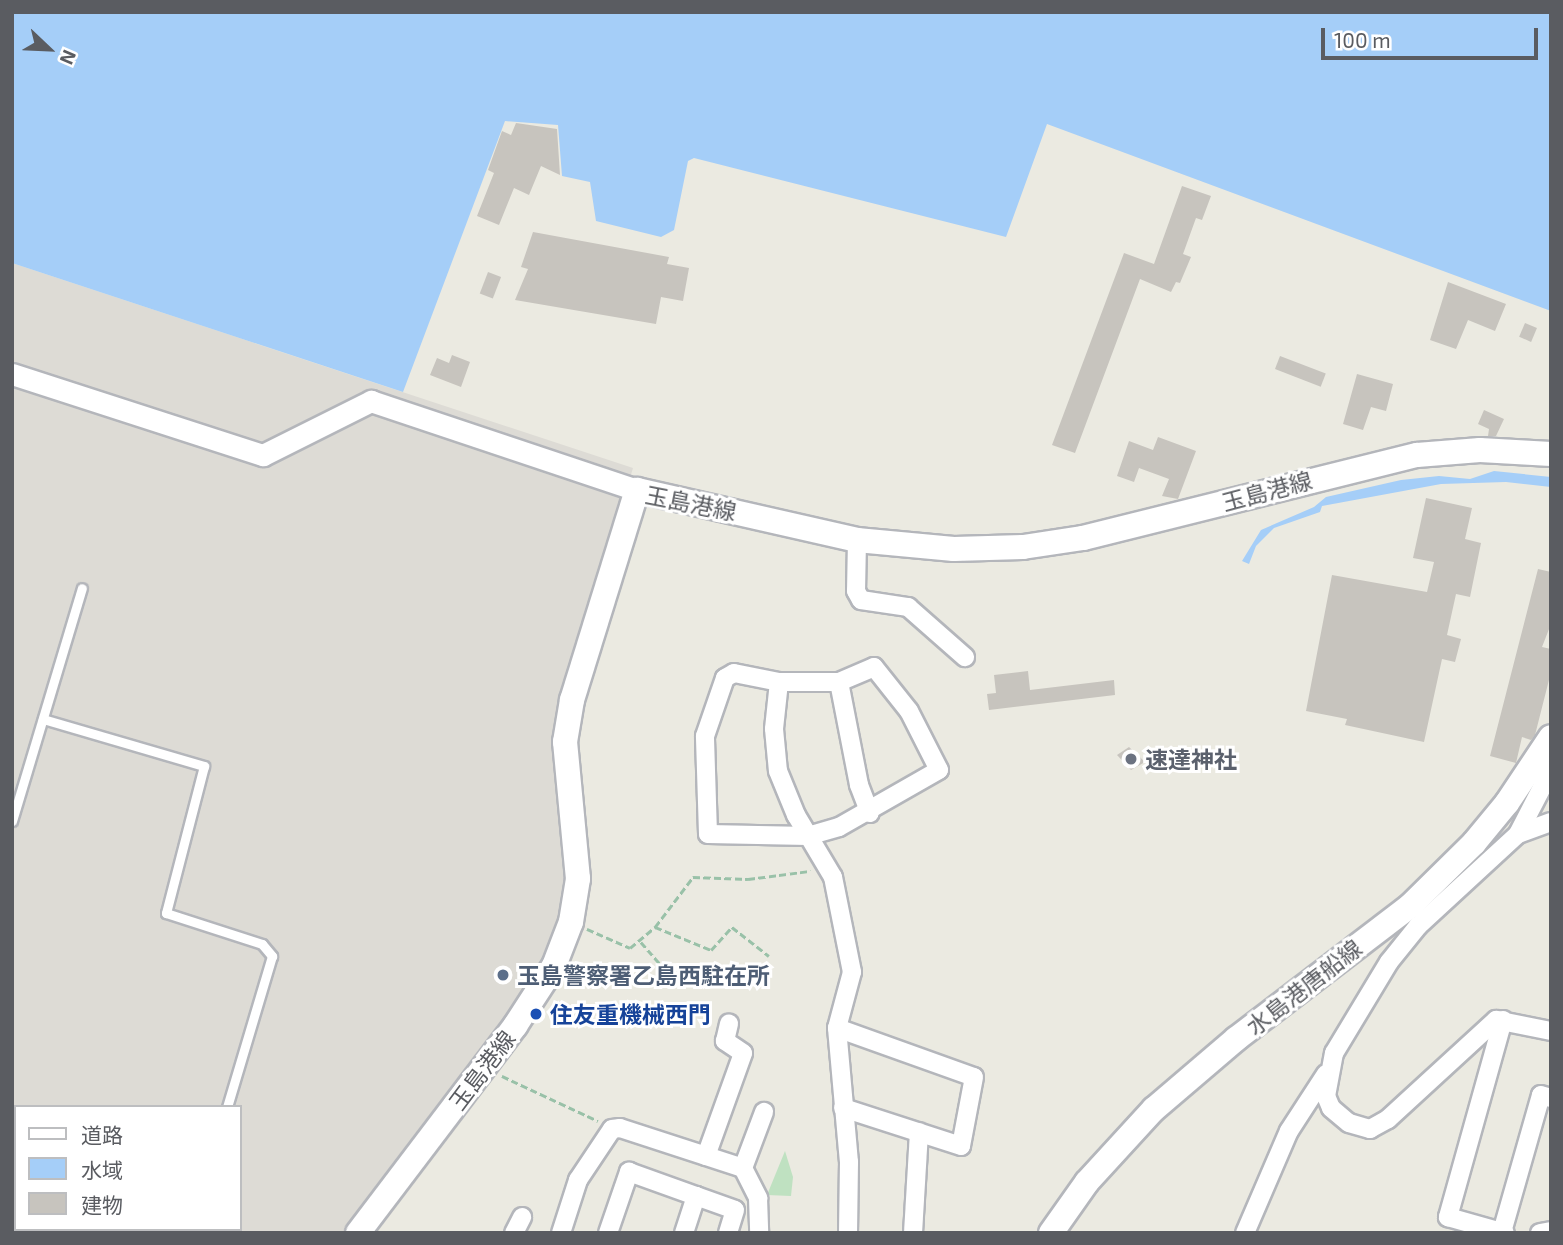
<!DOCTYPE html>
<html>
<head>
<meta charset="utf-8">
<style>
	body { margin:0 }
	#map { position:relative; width:1563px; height:1245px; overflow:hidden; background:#ebeae1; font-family:"Exo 2","Noto Sans JP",sans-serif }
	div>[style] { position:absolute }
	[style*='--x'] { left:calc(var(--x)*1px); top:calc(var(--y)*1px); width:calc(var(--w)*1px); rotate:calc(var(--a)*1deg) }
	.industrial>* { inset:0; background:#dddbd5 }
	.green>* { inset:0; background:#bfe1c1 }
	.water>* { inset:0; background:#a5cef8 }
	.building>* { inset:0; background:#c7c4be; transform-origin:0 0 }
	.path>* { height:2.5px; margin-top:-1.25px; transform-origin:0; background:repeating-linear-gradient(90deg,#99c1a8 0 7px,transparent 0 10.5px) }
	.roads { filter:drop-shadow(2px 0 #b4b6bb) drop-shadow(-2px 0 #b4b6bb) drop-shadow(0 2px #b4b6bb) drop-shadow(0 -2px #b4b6bb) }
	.service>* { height:9px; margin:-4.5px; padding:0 4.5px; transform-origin:4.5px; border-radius:4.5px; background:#fff }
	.minor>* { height:18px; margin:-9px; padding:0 9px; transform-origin:9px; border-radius:9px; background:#fff }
	.tertiary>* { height:21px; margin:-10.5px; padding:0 10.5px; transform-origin:10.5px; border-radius:10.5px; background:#fff }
	.secondary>* { height:24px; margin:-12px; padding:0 12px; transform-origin:12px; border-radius:12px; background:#fff }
	.dots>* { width:19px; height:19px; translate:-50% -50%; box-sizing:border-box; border:4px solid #fff; border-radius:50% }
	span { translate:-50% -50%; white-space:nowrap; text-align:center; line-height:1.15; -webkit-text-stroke:6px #fff; paint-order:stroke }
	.street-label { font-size:23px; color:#5a5c61 }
	.worship-label { font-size:23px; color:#5b616d; font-weight:700 }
	.left { translate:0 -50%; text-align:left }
	.service-label { font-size:23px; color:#4e5e75; font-weight:700 }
	.transit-label { font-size:23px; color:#164399; font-weight:700 }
	.frame { position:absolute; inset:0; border:14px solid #5a5c61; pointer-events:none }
	.legend { position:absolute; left:14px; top:1105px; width:228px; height:126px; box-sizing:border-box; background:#fff; border:2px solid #bdbec0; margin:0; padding:9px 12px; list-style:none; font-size:21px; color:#5a5c61 }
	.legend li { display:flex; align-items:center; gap:14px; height:35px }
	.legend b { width:35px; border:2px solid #bdbec0 }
	.north { position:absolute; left:14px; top:14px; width:70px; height:70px; -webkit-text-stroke:5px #fff; paint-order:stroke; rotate:113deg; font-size:19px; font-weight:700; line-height:28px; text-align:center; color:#5a5c61 }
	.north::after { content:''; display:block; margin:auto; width:24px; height:32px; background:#5a5c61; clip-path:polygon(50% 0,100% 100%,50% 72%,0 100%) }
	.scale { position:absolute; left:1321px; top:28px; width:217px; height:32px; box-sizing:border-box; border:4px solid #5a5c61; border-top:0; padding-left:9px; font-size:21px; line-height:24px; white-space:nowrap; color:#5a5c61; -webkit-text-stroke:5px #fff; paint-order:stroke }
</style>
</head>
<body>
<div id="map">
	<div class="industrial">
		<div style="clip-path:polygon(evenodd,12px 263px,633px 468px,564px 697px,571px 880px,547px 963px,347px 1233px,12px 1233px,12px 263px,16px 1107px,240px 1107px,240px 1229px,16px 1229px,16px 1107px)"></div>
	</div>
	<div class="green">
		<div style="clip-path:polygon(785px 1151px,793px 1177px,791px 1196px,767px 1195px)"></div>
	</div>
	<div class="water">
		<div style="clip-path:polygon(12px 12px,1551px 12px,1551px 311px,1047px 124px,1006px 237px,694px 158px,688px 161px,674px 230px,661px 237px,596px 221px,590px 182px,562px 176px,558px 125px,505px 121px,403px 392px,12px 263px)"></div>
		<div style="clip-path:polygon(1494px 471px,1551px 477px,1551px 487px,1506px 482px,1441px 484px,1322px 506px,1320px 512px,1274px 528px,1256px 546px,1249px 564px,1242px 561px,1261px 530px,1314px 507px,1326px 497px,1401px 480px,1439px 476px,1470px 479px)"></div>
	</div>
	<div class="building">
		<div style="clip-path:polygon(516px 123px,557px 129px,560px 175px,541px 166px,529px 195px,514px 188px,499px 225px,477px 216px,494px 173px,488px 170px,502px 131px,511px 135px)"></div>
		<div style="clip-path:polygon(1182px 186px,1211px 196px,1202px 220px,1196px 218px,1183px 254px,1191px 257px,1180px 283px,1176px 282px,1171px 292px,1140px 279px,1075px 453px,1052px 445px,1124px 253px,1154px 264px)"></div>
		<div style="clip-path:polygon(533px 232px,669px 257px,667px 264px,689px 268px,683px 301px,661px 297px,656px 324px,515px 300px,528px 269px,521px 267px)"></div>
		<div style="left:488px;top:272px;width:14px;height:23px;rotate:21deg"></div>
		<div style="clip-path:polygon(1448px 282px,1506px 304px,1495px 331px,1468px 320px,1456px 349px,1430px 340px)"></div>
		<div style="left:1525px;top:323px;width:13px;height:15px;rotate:23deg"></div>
		<div style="clip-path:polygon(452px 355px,470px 362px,461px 387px,430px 375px,437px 358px,449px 363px)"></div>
		<div style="left:1280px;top:356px;width:49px;height:14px;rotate:21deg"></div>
		<div style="clip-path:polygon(1357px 374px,1393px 384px,1386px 411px,1371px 407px,1363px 430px,1343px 424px)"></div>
		<div style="clip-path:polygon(1484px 410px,1504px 419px,1496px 436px,1488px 436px,1489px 429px,1478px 424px)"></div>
		<div style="clip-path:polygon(1158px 437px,1196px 451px,1178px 499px,1162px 496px,1169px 479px,1139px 468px,1134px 482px,1117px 476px,1129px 441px,1153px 450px)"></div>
		<div style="clip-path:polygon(1426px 498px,1472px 508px,1465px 539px,1481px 543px,1470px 597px,1456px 594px,1447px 635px,1461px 639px,1455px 662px,1442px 659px,1424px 742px,1345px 725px,1347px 719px,1306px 711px,1332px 575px,1427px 592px,1434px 562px,1413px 558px)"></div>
		<div style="clip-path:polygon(1538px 569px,1551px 572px,1551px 624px,1542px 647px,1551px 649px,1551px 672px,1535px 735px,1531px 740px,1522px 737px,1516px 763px,1490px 756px)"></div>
		<div style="clip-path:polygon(1028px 671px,1030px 690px,1114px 680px,1115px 695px,989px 710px,987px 694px,996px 693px,994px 675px)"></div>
		<div style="clip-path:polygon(1129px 747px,1145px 762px,1131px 770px,1117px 755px)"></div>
	</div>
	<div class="path">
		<div style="--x:655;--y:927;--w:63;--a:-52.8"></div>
		<div style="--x:693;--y:877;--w:55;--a:2.1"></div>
		<div style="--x:748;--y:879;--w:63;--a:-7.4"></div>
		<div style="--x:587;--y:929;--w:47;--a:23.8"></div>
		<div style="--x:630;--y:948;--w:33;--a:-40"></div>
		<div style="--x:655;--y:927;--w:61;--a:22.3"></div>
		<div style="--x:711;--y:950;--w:31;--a:-48"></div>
		<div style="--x:732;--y:927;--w:47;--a:38.1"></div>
		<div style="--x:641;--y:942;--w:28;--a:49"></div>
		<div style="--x:659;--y:963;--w:15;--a:82"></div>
		<div style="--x:502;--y:1076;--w:106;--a:25.1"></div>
	</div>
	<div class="roads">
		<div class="service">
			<div style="--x:43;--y:719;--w:168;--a:16.3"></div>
			<div style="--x:204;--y:766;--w:152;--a:104.5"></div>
			<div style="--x:166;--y:913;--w:101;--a:17.9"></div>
			<div style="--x:262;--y:944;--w:16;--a:50"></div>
			<div style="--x:272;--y:956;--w:158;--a:106.6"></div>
			<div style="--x:12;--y:821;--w:243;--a:-73.3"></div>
			<div style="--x:189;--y:1233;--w:4;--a:-76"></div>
		</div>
		<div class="minor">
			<div style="--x:857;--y:540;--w:51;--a:91.1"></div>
			<div style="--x:856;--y:591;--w:10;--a:61"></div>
			<div style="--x:861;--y:600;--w:48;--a:8.5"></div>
			<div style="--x:908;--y:607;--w:76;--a:41.3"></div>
			<div style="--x:874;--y:667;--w:56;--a:51.5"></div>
			<div style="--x:909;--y:711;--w:66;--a:63"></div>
			<div style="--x:939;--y:770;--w:115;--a:150.3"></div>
			<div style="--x:839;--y:827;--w:32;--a:164"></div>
			<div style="--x:808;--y:836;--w:100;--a:-178.9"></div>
			<div style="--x:708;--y:834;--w:98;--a:-91.8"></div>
			<div style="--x:705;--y:736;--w:61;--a:-71"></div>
			<div style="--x:725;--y:678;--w:10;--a:-29"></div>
			<div style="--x:734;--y:673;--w:46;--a:11.3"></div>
			<div style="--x:779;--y:682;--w:60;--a:0"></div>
			<div style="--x:839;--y:682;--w:38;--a:-23"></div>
			<div style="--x:779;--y:682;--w:47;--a:96.1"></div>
			<div style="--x:774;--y:729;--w:42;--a:84.6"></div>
			<div style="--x:778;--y:771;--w:48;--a:67.8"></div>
			<div style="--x:796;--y:815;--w:72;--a:59.2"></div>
			<div style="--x:833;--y:877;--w:97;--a:78.7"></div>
			<div style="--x:852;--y:972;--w:58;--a:105"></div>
			<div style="--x:837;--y:1028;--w:135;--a:84.9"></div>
			<div style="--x:849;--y:1162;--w:71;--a:90.8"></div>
			<div style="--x:839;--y:682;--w:105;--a:79"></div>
			<div style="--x:859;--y:785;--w:30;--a:69"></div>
			<div style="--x:1551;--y:770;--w:72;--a:117.3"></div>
			<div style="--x:1518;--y:834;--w:136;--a:137.4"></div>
			<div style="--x:1418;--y:926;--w:46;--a:128.9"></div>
			<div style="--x:1389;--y:962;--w:106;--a:121.1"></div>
			<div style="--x:1334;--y:1053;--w:44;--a:100.5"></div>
			<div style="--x:1326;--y:1096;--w:13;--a:67"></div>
			<div style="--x:1331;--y:1108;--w:23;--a:40"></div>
			<div style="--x:1349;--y:1123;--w:22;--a:16"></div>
			<div style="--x:1370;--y:1129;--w:21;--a:-29"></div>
			<div style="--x:1388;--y:1119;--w:147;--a:-42.5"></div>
			<div style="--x:1496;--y:1020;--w:56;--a:11.3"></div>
			<div style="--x:1518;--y:834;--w:35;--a:-20"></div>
			<div style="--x:1503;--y:1020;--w:205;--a:105.6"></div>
			<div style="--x:1448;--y:1217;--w:59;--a:15.7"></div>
			<div style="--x:837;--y:1028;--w:145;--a:19.7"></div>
			<div style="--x:974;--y:1077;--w:70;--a:100.7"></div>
			<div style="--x:961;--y:1146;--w:124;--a:-162.1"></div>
			<div style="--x:706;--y:1156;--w:109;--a:-70.2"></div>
			<div style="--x:743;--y:1053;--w:22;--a:-146"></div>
			<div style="--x:725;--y:1041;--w:18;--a:-77"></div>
			<div style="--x:743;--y:1168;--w:60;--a:-69.4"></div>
			<div style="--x:1502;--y:1232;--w:142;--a:-74.1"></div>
			<div style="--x:1541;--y:1095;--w:10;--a:17"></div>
			<div style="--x:514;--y:1233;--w:18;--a:-63"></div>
			<div style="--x:561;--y:1233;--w:56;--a:-72.2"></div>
			<div style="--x:578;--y:1180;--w:61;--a:-56.3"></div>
			<div style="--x:612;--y:1129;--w:8;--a:-7"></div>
			<div style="--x:620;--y:1128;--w:129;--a:18"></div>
			<div style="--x:743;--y:1168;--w:34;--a:63"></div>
			<div style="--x:758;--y:1198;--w:35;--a:88"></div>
			<div style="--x:608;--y:1233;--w:65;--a:-71"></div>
			<div style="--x:629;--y:1172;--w:71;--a:19.7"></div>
			<div style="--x:684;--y:1233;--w:39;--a:-72"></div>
			<div style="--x:696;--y:1196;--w:41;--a:19.7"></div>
			<div style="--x:735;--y:1210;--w:24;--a:107"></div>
			<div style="--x:913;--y:1233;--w:101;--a:-86.6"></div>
			<div style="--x:1245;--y:1233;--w:111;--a:-66.7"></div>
			<div style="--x:1289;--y:1131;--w:68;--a:-57"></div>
			<div style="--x:1540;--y:1233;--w:11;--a:-10"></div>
		</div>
		<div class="tertiary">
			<div style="--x:12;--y:374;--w:264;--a:17.9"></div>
			<div style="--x:263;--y:455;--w:121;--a:-26.6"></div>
			<div style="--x:371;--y:401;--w:280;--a:18.5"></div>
		</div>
		<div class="secondary">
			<div style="--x:358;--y:1233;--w:260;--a:-52.8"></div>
			<div style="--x:515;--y:1026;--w:72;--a:-57"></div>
			<div style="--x:554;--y:966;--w:47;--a:-68.9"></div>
			<div style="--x:571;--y:922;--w:44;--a:-80.8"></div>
			<div style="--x:578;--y:879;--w:138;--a:-95.4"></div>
			<div style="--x:565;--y:742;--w:43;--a:-80.5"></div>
			<div style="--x:572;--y:700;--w:220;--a:-72.8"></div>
			<div style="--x:637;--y:490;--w:226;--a:12.8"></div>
			<div style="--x:857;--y:540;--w:97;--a:5.3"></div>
			<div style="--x:954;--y:549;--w:69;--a:-1.7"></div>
			<div style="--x:1023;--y:547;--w:61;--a:-8.5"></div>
			<div style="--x:1083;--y:538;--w:344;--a:-14"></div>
			<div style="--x:1417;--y:455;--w:63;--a:-4.5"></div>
			<div style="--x:1480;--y:450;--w:71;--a:3.2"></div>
			<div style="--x:1051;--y:1233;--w:62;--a:-54.8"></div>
			<div style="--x:1087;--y:1182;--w:99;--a:-47.5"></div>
			<div style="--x:1154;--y:1109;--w:108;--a:-40.5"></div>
			<div style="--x:1236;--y:1039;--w:219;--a:-37.4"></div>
			<div style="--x:1410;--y:906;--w:90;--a:-44.5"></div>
			<div style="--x:1474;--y:843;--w:52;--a:-50.5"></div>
			<div style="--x:1507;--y:803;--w:79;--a:-56.3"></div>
		</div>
	</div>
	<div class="dots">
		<div style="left:1131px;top:759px;background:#6b7280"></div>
		<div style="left:503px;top:975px;background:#5c6f8a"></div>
		<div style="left:536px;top:1014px;background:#1a4fb4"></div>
	</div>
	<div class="street-label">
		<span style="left:1267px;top:491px;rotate:-15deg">玉島港線</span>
		<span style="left:691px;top:503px;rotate:11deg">玉島港線</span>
		<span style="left:1304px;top:987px;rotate:-38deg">水島港唐船線</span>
		<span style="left:482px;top:1070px;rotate:-53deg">玉島港線</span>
	</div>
	<div class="worship-label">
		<span class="left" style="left:1145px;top:759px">速達神社</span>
	</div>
	<div class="service-label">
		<span class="left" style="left:517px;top:975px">玉島警察署乙島西駐在所</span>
	</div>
	<div class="transit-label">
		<span class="left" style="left:550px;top:1014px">住友重機械西門</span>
	</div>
	<div class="frame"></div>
	<ul class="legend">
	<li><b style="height:9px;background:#fff"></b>道路</li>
	<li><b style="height:19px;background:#a5cef8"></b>水域</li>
	<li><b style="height:19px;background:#c7c4be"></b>建物</li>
	</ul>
	<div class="north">N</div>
	<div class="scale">100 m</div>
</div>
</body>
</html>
